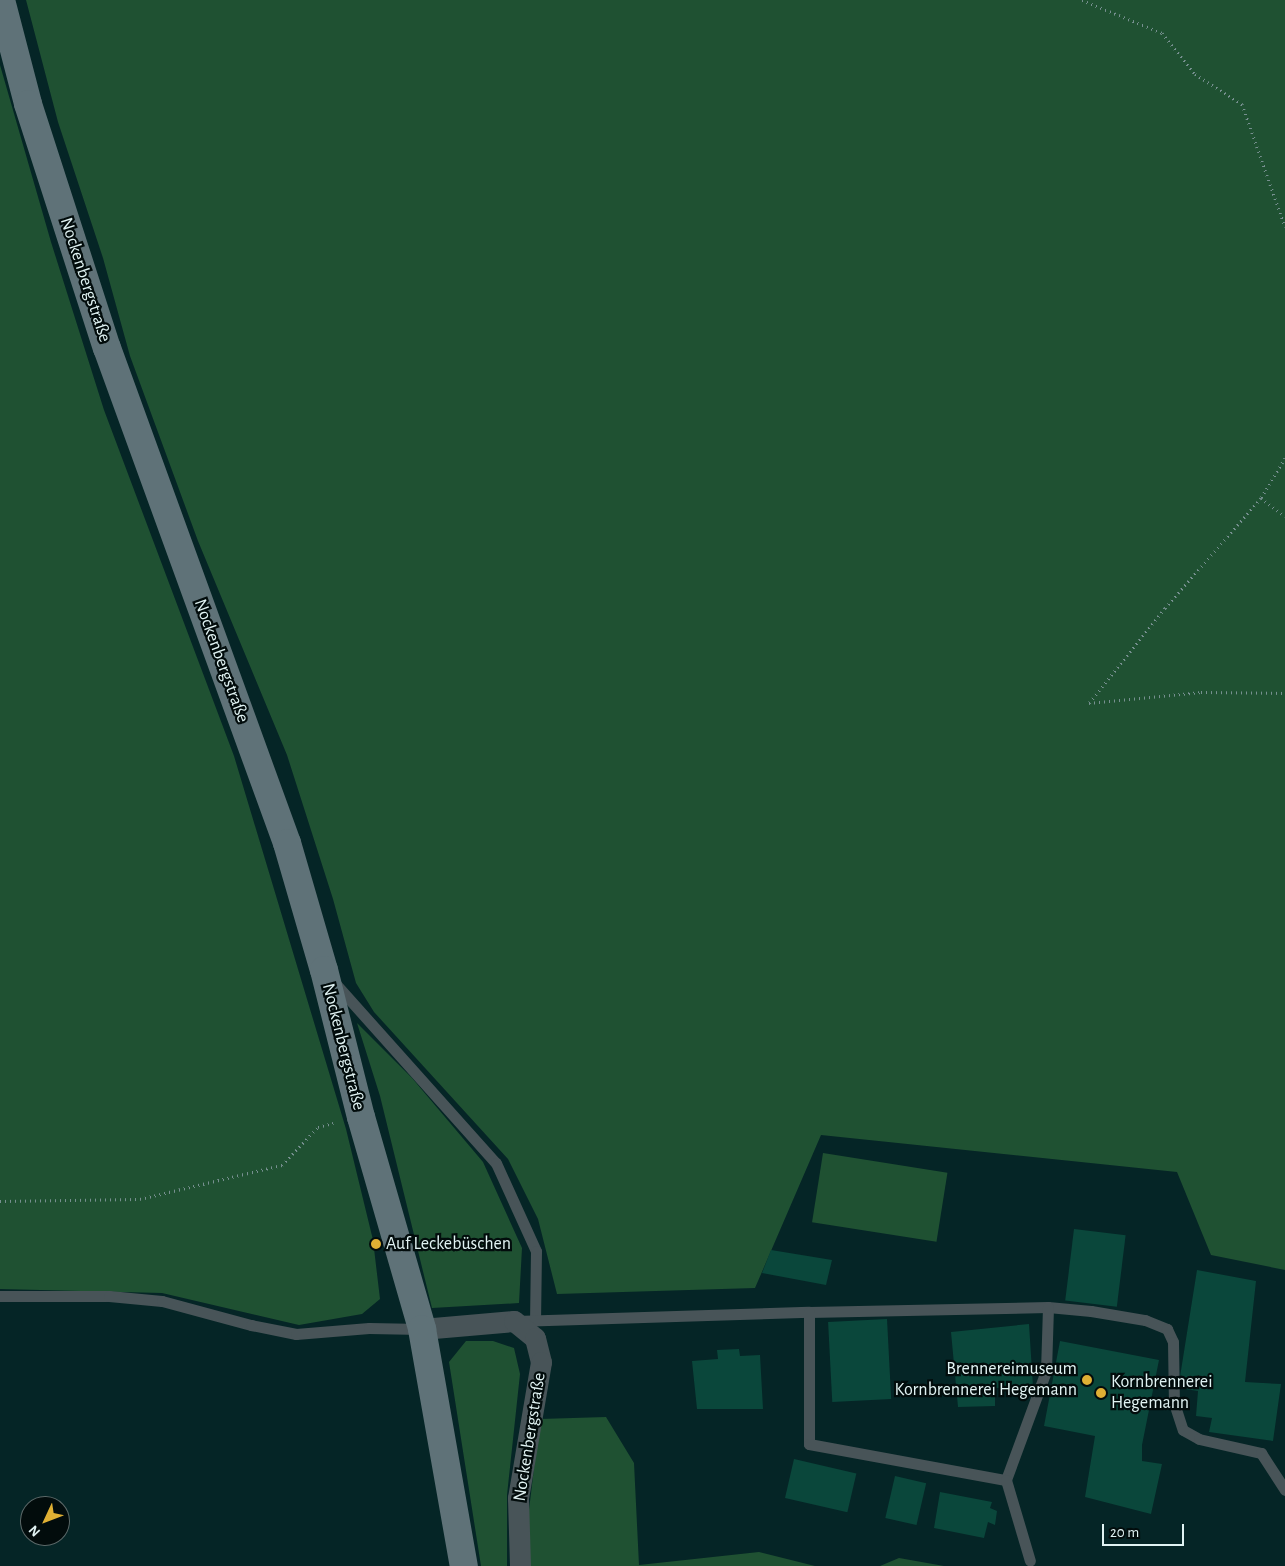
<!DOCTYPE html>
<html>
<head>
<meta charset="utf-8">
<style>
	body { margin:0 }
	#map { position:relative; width:1285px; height:1566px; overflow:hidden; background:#052526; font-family:"Alegreya Sans",sans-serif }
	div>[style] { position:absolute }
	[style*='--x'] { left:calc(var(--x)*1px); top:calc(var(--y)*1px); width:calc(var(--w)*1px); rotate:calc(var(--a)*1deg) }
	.green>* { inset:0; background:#1f5132; transform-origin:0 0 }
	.building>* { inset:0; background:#0a473b; transform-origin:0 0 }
	.path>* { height:3px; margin-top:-1.5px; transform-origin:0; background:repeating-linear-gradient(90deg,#779090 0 1px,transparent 0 5px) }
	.lane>* { height:11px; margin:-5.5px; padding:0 5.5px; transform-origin:5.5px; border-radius:5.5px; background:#485458 }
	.street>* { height:21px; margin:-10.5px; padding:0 10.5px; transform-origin:10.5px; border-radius:10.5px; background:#485458 }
	.secondary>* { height:28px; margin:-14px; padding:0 14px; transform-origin:14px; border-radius:14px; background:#5f7278 }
	.dots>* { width:14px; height:14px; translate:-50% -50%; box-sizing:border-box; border:2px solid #020c0c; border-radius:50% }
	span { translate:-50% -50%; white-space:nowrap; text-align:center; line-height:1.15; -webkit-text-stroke:4.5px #020c0c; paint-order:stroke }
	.street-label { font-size:18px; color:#e1f3f3 }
	.poi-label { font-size:18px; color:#e1f3f3 }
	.left { translate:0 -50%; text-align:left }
	.right { translate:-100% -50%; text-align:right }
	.north { position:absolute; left:20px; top:1496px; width:50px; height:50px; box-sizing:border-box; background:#020c0c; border:1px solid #5b6868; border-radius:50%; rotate:227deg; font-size:14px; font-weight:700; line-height:20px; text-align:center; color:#e1f3f3 }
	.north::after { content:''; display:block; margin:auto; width:18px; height:22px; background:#dfb034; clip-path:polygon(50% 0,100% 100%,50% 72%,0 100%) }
	.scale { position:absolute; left:1102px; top:1524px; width:82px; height:22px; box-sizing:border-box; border:2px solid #e1f3f3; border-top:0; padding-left:6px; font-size:15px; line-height:18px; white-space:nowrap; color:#e1f3f3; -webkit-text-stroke:4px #020c0c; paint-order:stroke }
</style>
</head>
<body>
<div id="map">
	<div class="green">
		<div style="clip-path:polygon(26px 0,1285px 0,1285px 1270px,1211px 1255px,1177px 1172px,821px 1135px,755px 1288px,557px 1294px,538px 1219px,508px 1159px,374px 1012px,356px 983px,333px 899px,287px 755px,198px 541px,130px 356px,103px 258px,58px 122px)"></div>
		<div style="clip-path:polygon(0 65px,51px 242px,104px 410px,234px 756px,346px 1129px,373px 1240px,380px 1299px,362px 1314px,299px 1325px,162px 1293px,0 1289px)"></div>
		<div style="clip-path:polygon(357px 1023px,412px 1078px,483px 1162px,522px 1248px,519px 1303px,432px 1308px,380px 1096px)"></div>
		<div style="left:823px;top:1153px;width:126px;height:70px;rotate:9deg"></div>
		<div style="clip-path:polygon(466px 1341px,493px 1341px,514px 1348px,520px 1374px,507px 1495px,507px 1566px,481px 1566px,449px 1362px)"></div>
		<div style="clip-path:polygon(606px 1417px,634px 1463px,639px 1565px,759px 1552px,815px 1566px,528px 1566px,527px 1526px,540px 1419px)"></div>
		<div style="clip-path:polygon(899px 1558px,944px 1566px,880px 1566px)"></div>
	</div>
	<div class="building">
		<div style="left:1074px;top:1229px;width:52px;height:72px;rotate:7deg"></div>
		<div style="clip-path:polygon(771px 1250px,832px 1260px,826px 1285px,762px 1273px)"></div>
		<div style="clip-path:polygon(1197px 1270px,1256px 1281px,1245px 1382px,1281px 1384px,1273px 1441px,1209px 1432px,1212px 1418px,1196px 1416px,1198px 1391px,1185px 1389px,1179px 1383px)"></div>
		<div style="left:887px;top:1319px;width:80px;height:59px;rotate:87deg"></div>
		<div style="clip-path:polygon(1029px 1324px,1033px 1387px,995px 1388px,995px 1406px,958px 1407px,951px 1332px)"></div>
		<div style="clip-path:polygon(1060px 1341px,1159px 1360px,1142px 1445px,1142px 1461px,1162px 1464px,1151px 1514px,1085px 1497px,1095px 1436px,1044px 1426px)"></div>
		<div style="clip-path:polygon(739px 1349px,740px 1356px,760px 1355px,763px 1409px,697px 1409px,692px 1361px,718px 1359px,717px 1350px)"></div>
		<div style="left:794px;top:1459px;width:64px;height:40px;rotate:13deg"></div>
		<div style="left:895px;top:1476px;width:32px;height:43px;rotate:13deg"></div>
		<div style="clip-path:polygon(940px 1492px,992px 1502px,990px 1508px,997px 1511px,995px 1525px,988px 1522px,984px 1538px,934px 1528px)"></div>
	</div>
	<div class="path">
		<div style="--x:1082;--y:0;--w:87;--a:22.4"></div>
		<div style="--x:1162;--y:33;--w:53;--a:51.2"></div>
		<div style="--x:1195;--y:74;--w:56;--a:32.6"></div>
		<div style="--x:1242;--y:104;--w:130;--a:70.7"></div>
		<div style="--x:1285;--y:458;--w:47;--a:121"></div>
		<div style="--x:1261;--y:498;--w:146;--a:131.1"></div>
		<div style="--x:1165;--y:608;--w:122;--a:128.7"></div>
		<div style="--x:1089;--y:703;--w:113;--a:-5.6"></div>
		<div style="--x:1201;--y:692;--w:84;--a:0.7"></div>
		<div style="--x:1261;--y:498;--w:30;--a:37"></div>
		<div style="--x:0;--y:1201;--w:140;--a:-0.8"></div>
		<div style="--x:140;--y:1199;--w:146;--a:-13.5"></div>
		<div style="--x:282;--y:1165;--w:52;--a:-46.5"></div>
		<div style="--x:318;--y:1127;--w:16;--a:-15"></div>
	</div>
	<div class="lane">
		<div style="--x:333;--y:981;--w:244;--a:48.2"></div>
		<div style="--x:496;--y:1163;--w:97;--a:65.6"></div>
		<div style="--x:536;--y:1251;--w:69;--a:90.8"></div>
		<div style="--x:0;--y:1296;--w:109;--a:0"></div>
		<div style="--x:109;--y:1296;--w:53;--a:5.4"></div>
		<div style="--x:162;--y:1301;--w:92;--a:15.1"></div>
		<div style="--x:251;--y:1325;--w:46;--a:11.3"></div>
		<div style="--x:296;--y:1334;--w:73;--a:-4.7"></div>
		<div style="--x:369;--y:1328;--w:52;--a:1.1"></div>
		<div style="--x:1048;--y:1307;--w:43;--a:5.3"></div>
		<div style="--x:1091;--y:1311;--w:55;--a:9.5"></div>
		<div style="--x:1145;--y:1320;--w:24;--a:22"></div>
		<div style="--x:1167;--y:1329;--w:14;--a:65"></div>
		<div style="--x:1173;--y:1342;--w:61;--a:89.1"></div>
		<div style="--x:1174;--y:1403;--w:28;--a:72"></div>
		<div style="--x:1183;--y:1430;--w:18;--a:29"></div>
		<div style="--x:1199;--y:1439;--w:64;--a:12.7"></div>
		<div style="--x:1261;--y:1453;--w:44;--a:57"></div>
		<div style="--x:809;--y:1312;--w:239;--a:-1.2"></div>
		<div style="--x:1048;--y:1307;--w:64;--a:91.8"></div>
		<div style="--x:1046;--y:1371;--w:116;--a:110.2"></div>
		<div style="--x:516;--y:1321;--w:293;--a:-1.8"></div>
		<div style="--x:809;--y:1312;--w:132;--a:90"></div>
		<div style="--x:809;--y:1444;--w:200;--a:10.4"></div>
		<div style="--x:1006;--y:1480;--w:84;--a:73.5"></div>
	</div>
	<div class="street">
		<div style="--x:422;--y:1329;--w:92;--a:-5"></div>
		<div style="--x:514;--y:1321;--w:27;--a:39"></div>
		<div style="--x:535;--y:1338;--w:25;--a:76"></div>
		<div style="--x:541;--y:1362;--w:138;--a:99.6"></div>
		<div style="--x:518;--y:1498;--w:68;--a:88.3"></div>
	</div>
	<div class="secondary">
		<div style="--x:1;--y:0;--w:107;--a:75.4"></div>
		<div style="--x:28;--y:104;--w:256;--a:72.1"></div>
		<div style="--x:107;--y:348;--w:527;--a:70.02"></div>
		<div style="--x:287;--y:843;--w:132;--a:73.8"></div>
		<div style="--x:324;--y:970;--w:152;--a:75.9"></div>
		<div style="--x:361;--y:1117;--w:221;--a:73.9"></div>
		<div style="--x:422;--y:1329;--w:241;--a:80"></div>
	</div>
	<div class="dots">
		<div style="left:376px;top:1244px;background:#dfb034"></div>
		<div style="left:1087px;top:1380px;background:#dfb034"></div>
		<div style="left:1101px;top:1393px;background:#dfb034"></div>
	</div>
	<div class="street-label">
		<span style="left:85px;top:280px;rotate:72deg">Nockenbergstraße</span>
		<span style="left:221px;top:661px;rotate:70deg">Nockenbergstraße</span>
		<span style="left:343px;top:1047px;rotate:76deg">Nockenbergstraße</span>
		<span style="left:530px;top:1437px;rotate:-81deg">Nockenbergstraße</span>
	</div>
	<div class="poi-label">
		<span class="left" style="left:386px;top:1244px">Auf Leckebüschen</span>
		<span class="right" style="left:1077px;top:1380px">Brennereimuseum<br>Kornbrennerei Hegemann</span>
		<span class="left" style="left:1111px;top:1393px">Kornbrennerei<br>Hegemann</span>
	</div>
	<div class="north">N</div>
	<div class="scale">20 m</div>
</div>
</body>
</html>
